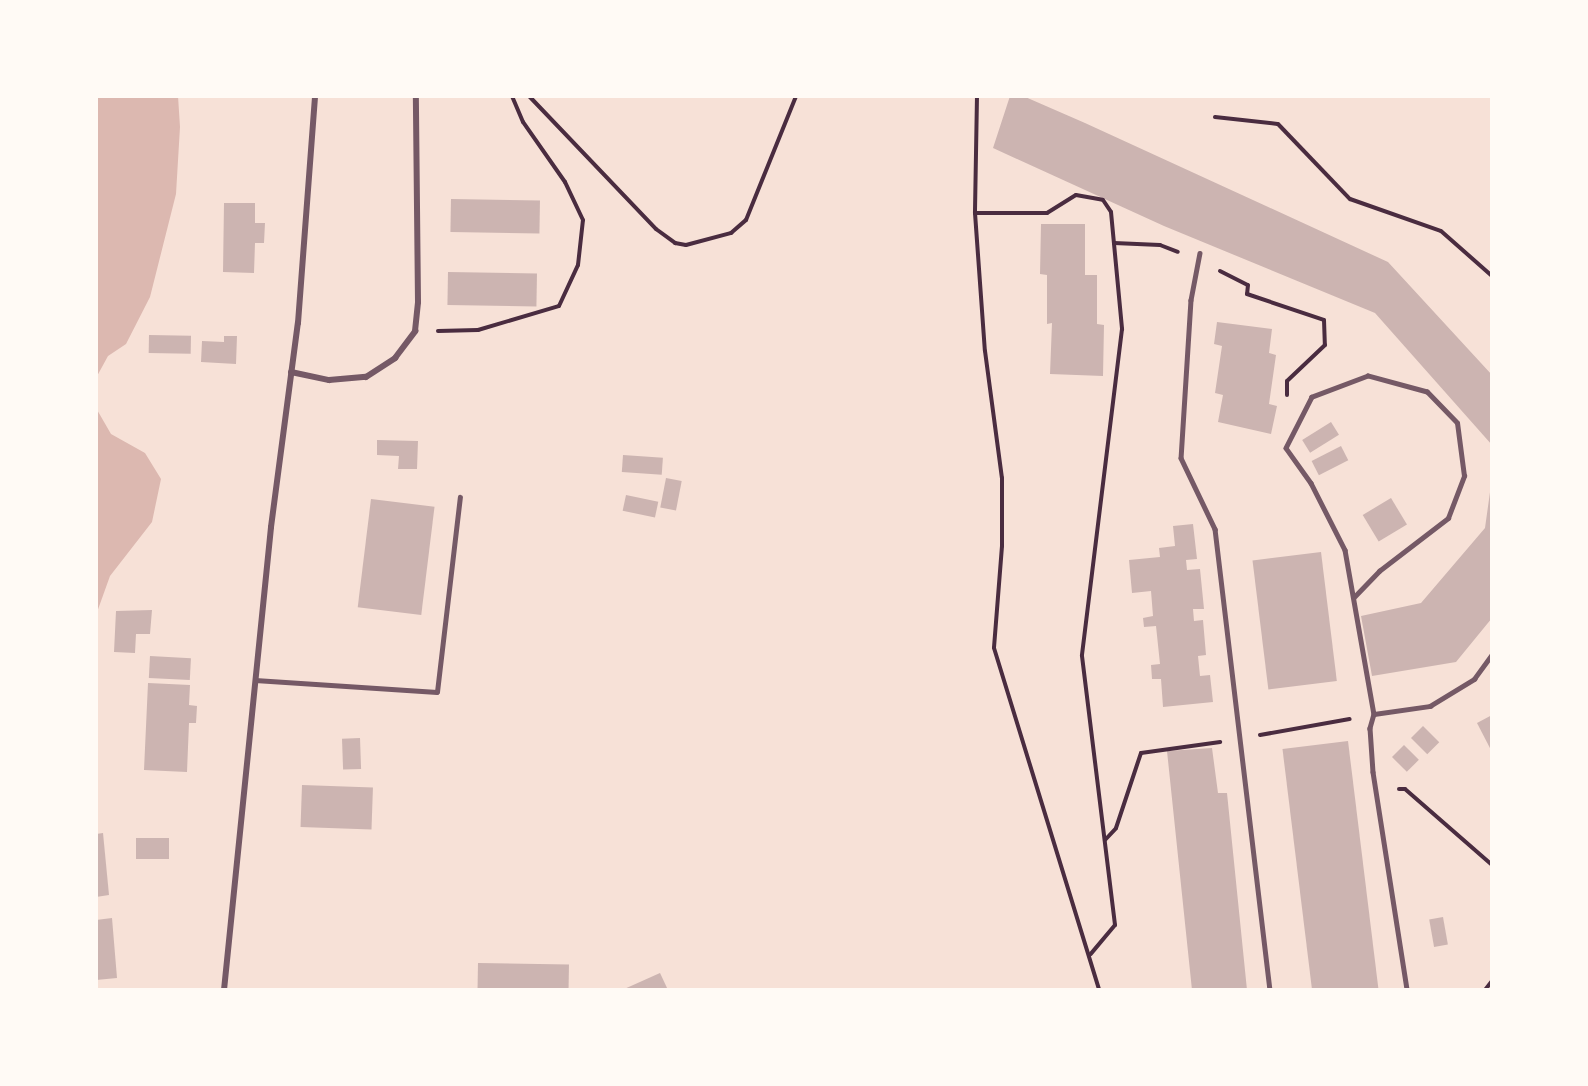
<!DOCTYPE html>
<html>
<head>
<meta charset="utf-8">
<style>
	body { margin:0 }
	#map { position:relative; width:1588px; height:1086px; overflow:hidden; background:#f7e1d7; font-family:Arial,sans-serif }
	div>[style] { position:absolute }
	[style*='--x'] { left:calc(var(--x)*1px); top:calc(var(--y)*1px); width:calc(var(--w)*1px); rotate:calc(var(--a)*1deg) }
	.water>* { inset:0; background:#dcb8b0 }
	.building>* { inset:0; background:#ccb4b1; transform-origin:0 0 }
	.path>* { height:4px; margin:-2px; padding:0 2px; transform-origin:2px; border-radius:2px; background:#4a2c40 }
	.service>* { height:4.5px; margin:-2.25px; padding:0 2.25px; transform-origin:2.25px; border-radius:2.25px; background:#755966 }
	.minor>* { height:6px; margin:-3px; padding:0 3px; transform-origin:3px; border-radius:3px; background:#755966 }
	span { translate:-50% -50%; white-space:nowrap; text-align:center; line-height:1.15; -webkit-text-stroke:4.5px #fffaf5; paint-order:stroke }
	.frame { position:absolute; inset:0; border:98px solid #fffaf5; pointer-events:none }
</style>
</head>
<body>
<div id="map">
	<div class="water">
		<div style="clip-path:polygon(96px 96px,178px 96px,180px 127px,176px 194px,150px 297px,126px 344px,108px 356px,96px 378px)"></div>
		<div style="clip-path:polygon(96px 408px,111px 434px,145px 453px,161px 479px,152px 522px,110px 576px,96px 615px)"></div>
	</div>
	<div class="building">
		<div style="clip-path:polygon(1010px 96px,1023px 96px,1085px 123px,1388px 262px,1492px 375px,1492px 445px,1375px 313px,1164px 226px,993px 148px)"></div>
		<div style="left:451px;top:199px;width:89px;height:33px;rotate:1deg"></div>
		<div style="clip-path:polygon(224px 203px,255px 203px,255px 223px,265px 223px,264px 243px,255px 243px,254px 273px,223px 272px)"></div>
		<div style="clip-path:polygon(1041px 224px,1085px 224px,1085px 275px,1097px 275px,1097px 324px,1104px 325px,1103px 376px,1050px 374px,1052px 323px,1047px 324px,1047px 275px,1040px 274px)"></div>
		<div style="left:448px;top:272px;width:89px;height:33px;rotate:1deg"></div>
		<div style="clip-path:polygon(1217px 322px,1272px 329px,1269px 353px,1276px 355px,1269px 404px,1277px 406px,1271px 434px,1218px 422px,1223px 395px,1215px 393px,1222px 346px,1214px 344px)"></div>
		<div style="left:149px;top:335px;width:42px;height:18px;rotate:1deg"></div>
		<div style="clip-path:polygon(224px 336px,237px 336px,236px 364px,201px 362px,202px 341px,224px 342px)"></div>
		<div style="left:1331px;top:422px;width:15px;height:34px;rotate:58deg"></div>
		<div style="clip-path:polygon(377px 440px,418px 441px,417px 469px,398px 469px,399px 456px,377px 455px)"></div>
		<div style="left:1341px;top:446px;width:16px;height:33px;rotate:63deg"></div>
		<div style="left:623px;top:455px;width:40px;height:17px;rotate:4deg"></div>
		<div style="left:666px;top:478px;width:16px;height:30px;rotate:11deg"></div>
		<div style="clip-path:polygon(1491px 485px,1492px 618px,1456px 662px,1372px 676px,1361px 616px,1421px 603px,1485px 528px)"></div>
		<div style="left:626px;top:495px;width:33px;height:16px;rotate:12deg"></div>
		<div style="left:1391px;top:498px;width:31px;height:33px;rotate:59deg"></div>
		<div style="left:371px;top:499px;width:64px;height:109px;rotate:7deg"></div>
		<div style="clip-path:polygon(1193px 524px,1197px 559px,1186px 560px,1187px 570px,1200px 569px,1204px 609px,1193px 609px,1194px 621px,1203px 620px,1206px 655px,1198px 656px,1200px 676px,1210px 675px,1213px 702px,1163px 707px,1161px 679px,1152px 679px,1151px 665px,1160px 664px,1156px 626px,1144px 627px,1143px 618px,1153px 616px,1151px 591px,1132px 593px,1129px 560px,1160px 557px,1159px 548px,1175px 546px,1173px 526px)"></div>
		<div style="left:1321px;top:552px;width:130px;height:69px;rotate:83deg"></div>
		<div style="clip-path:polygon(152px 610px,150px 634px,136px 634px,135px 653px,114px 652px,116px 611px)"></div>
		<div style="left:150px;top:656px;width:41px;height:22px;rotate:3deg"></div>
		<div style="clip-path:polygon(148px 683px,190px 685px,189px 705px,197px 706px,196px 723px,189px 723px,187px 772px,144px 770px)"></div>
		<div style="clip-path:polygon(1492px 715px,1492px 752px,1477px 723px)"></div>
		<div style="left:1423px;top:726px;width:23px;height:17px;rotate:45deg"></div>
		<div style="left:360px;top:738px;width:31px;height:18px;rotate:88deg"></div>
		<div style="left:1348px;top:741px;width:251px;height:66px;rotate:83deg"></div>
		<div style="left:1404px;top:745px;width:21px;height:17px;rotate:45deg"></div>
		<div style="clip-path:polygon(1212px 748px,1218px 793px,1227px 793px,1247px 990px,1192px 990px,1167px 751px)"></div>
		<div style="left:302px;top:785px;width:71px;height:42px;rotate:2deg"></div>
		<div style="clip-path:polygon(103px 833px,109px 895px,96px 897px,96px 834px)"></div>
		<div style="left:136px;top:838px;width:33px;height:21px"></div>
		<div style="left:1443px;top:917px;width:28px;height:14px;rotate:80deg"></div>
		<div style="clip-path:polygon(112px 918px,117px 978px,96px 980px,96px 920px)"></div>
		<div style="left:478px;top:963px;width:91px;height:27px;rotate:1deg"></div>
		<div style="clip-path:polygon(660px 973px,668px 990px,622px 990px)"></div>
	</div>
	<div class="path">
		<div style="--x:529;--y:96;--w:184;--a:46.3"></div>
		<div style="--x:656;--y:229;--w:24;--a:36"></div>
		<div style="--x:675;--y:243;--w:11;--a:10"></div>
		<div style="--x:686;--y:245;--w:47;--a:-14.9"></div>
		<div style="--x:731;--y:233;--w:20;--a:-41"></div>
		<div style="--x:746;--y:220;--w:134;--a:-68"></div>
		<div style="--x:977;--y:96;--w:117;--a:91"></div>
		<div style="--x:975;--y:213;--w:138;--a:85.9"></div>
		<div style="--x:985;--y:351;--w:128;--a:82.4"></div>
		<div style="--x:1002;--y:478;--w:68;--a:90"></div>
		<div style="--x:1002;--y:546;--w:102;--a:94.5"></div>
		<div style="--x:994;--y:648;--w:358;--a:72.9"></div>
		<div style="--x:1215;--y:117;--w:63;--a:6.3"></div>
		<div style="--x:1278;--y:124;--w:104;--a:46.2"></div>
		<div style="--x:1350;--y:199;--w:96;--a:19.4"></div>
		<div style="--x:1441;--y:231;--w:68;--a:41.4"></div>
		<div style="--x:975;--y:213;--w:72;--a:0"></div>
		<div style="--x:1047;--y:213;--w:34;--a:-32"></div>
		<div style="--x:1076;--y:195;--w:27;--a:10"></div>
		<div style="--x:1103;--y:200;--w:14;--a:56"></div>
		<div style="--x:1111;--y:212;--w:118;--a:84.6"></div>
		<div style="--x:1122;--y:329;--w:329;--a:97"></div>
		<div style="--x:1082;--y:656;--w:271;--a:83"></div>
		<div style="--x:1115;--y:925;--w:38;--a:130"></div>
		<div style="--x:1114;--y:243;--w:46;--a:2.5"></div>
		<div style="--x:1160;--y:245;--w:19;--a:21"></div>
		<div style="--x:1220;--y:271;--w:31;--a:27"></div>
		<div style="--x:1248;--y:285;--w:9;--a:96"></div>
		<div style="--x:1247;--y:294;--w:81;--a:18.7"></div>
		<div style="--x:1324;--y:320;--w:25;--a:88"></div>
		<div style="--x:1325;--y:345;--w:52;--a:136.5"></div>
		<div style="--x:1287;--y:381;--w:14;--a:90"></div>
		<div style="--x:438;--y:331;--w:40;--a:-1.4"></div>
		<div style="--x:478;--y:330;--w:84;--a:-16.5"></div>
		<div style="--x:559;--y:306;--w:45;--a:-65.1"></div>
		<div style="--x:578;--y:265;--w:45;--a:-83.7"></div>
		<div style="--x:583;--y:220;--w:42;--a:-115.3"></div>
		<div style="--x:565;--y:182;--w:73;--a:-125"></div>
		<div style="--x:523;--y:122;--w:28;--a:-113"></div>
		<div style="--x:1260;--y:735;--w:91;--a:-10.1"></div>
		<div style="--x:1399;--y:789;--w:6;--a:0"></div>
		<div style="--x:1405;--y:789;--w:116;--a:41.1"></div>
		<div style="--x:1105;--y:840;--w:16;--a:-47"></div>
		<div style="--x:1116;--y:828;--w:79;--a:-71.6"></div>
		<div style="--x:1141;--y:753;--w:80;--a:-7.9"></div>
		<div style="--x:1485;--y:990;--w:11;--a:-52"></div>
	</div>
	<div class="service">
		<div style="--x:1200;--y:253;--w:48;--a:100.8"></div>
		<div style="--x:1191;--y:300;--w:158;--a:93.6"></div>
		<div style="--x:1181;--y:458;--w:79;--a:64.4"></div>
		<div style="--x:1215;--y:529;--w:464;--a:83.2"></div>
		<div style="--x:1354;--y:597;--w:36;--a:-46"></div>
		<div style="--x:1379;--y:571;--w:87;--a:-37.5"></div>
		<div style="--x:1448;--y:518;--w:45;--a:-69.1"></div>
		<div style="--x:1464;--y:476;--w:53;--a:-97.5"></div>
		<div style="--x:1457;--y:423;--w:43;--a:-134.1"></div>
		<div style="--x:1427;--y:392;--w:61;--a:-164.8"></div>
		<div style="--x:1368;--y:376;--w:60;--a:159.4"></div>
		<div style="--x:1312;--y:397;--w:57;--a:117"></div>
		<div style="--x:1286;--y:448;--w:43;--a:54.5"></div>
		<div style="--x:1311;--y:483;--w:75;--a:63.1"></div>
		<div style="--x:1345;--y:550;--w:167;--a:80"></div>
		<div style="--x:1374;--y:714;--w:15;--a:106"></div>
		<div style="--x:1370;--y:728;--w:44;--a:86.1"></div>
		<div style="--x:1373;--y:772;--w:221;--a:81.1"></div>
		<div style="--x:255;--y:680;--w:182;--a:3.8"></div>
		<div style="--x:437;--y:692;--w:196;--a:-83.3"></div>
		<div style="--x:1374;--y:714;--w:57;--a:-8.1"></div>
		<div style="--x:1430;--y:706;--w:52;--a:-31.5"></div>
		<div style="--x:1474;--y:679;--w:31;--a:-54"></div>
	</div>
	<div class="minor">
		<div style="--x:291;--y:372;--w:39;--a:12"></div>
		<div style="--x:329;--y:380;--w:37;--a:-5"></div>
		<div style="--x:366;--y:377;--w:35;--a:-33"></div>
		<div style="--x:395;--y:358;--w:34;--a:-53"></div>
		<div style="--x:415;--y:331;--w:29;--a:-84"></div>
		<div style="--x:418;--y:302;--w:206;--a:-90.6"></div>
		<div style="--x:224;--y:990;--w:465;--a:-84.2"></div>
		<div style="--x:271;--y:527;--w:206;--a:-82.5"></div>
		<div style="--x:298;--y:323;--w:228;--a:-85.7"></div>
	</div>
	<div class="frame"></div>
</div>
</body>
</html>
